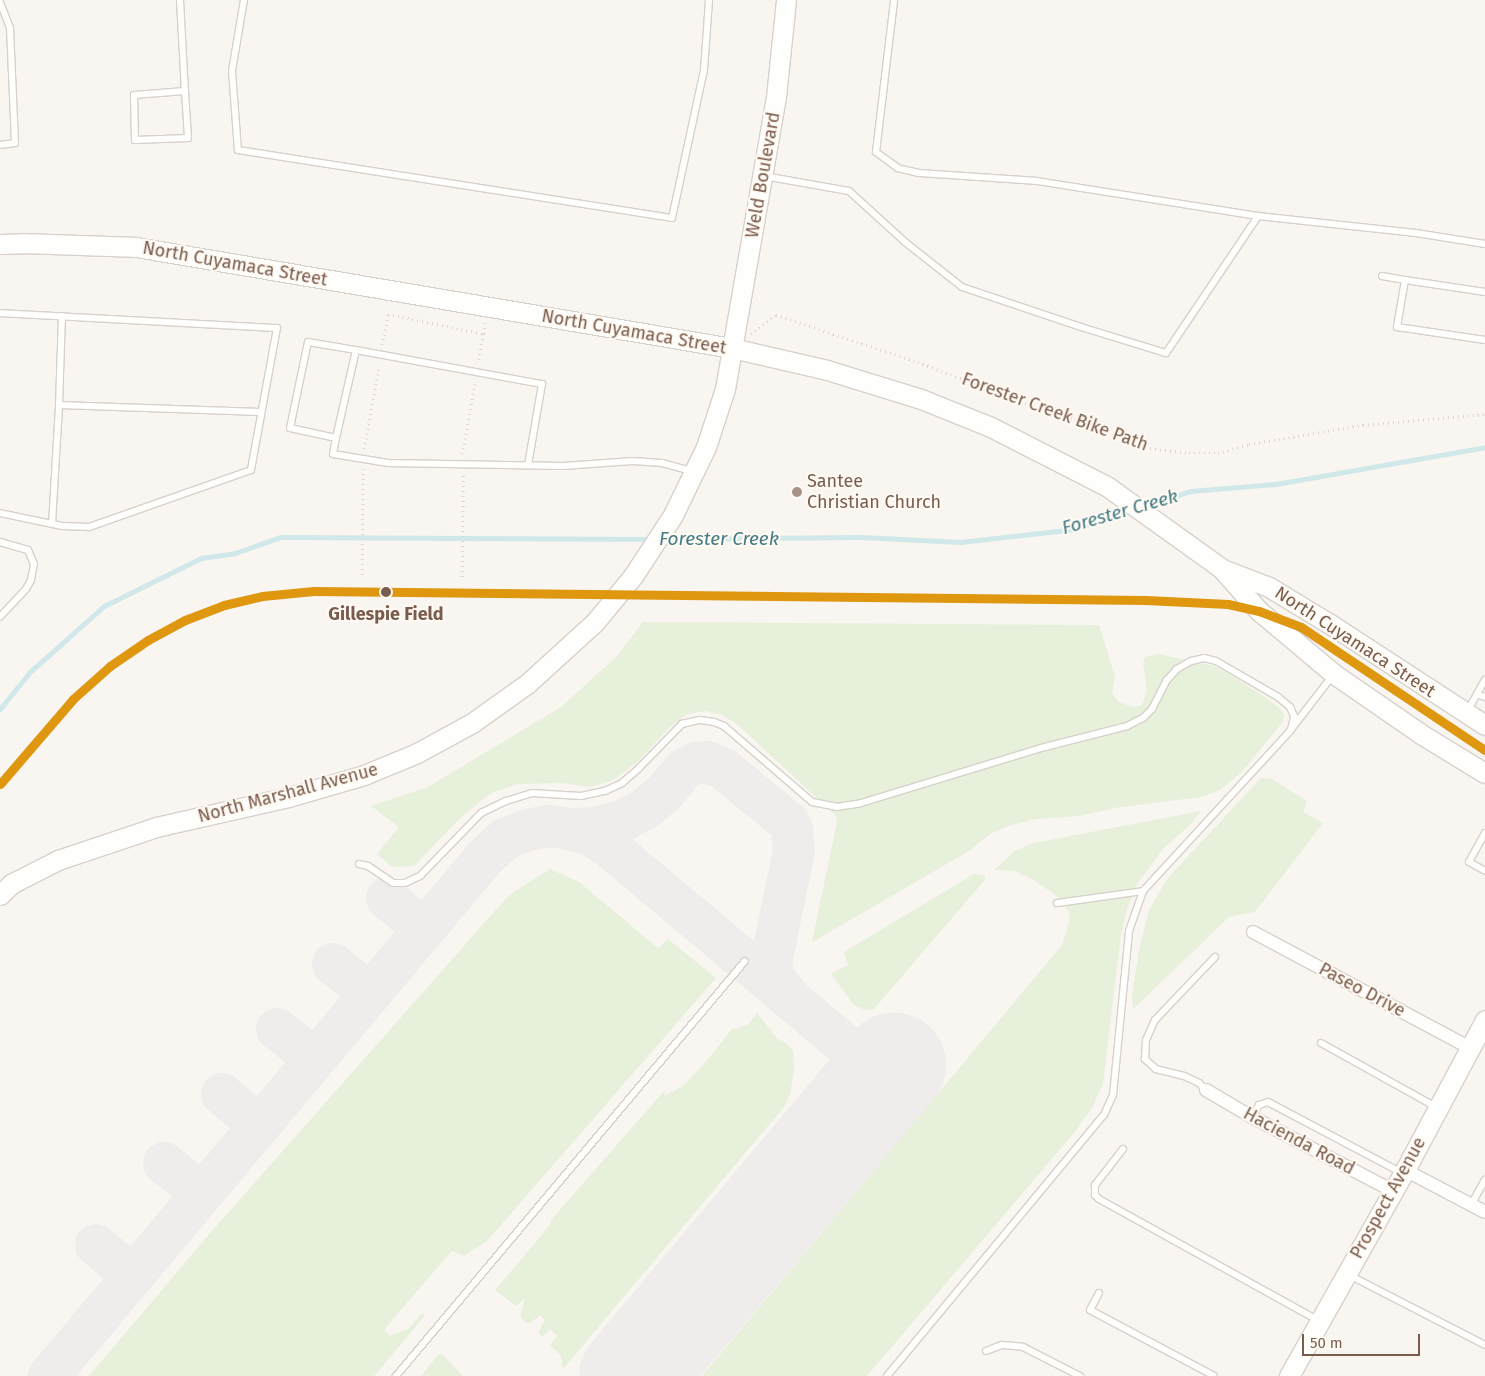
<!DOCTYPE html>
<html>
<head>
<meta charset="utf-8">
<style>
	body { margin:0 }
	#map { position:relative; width:1485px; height:1376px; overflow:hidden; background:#f9f5f0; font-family:"Fira Sans",sans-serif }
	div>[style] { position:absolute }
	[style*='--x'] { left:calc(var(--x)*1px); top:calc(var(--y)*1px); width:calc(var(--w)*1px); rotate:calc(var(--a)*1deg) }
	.green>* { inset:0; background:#e7f0db }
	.stream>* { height:4.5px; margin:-2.25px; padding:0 2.25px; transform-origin:2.25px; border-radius:2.25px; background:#d0e8ea }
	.taxiway>* { height:42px; margin:-21px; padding:0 21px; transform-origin:21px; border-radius:21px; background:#f0ecec }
	.runway>* { height:105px; margin:-52.5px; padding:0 52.5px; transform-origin:52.5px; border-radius:52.5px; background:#f0ecec }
	.path>* { height:2.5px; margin-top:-1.25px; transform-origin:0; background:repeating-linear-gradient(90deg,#dcd5d0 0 1px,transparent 0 5px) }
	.roads { filter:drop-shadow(1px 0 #d7d1cb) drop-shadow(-1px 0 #d7d1cb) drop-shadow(0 1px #d7d1cb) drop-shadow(0 -1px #d7d1cb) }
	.lane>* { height:6px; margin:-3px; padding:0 3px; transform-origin:3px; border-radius:3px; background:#fefefd }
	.street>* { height:12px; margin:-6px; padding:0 6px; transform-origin:6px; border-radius:6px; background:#fefefd }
	.secondary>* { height:19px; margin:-9.5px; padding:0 9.5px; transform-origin:9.5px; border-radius:9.5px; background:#fefefd }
	.rail-1>* { height:9px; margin:-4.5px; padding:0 4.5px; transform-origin:4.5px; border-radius:4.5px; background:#de970f }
	.dots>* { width:14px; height:14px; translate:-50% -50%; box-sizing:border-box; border:2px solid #fffaf3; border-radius:50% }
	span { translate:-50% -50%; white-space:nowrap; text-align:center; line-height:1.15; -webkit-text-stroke:4px #fffaf3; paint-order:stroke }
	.street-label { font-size:18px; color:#7a5c4d }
	.poi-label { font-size:18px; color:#7a5c4d }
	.left { translate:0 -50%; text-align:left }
	.stop-label { font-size:18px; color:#7a5c4d; font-weight:700 }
	.water-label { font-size:19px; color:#437c86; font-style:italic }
	.scale { position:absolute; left:1302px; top:1334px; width:118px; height:22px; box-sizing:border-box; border:2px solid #7a5c4d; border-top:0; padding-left:6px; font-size:15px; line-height:18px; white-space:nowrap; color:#7a5c4d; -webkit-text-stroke:4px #fffaf3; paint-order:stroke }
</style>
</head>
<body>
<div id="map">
	<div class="green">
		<div style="clip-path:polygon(643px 622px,1099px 625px,1115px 677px,1112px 693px,1119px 702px,1133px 707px,1142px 705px,1147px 690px,1143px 664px,1145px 657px,1159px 654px,1214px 666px,1232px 676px,1271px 701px,1281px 710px,1284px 715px,1283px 722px,1241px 773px,1220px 790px,1201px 797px,1114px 808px,1079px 816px,1037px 819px,1011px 825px,990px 834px,969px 851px,814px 941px,812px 941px,813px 937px,837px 822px,836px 816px,738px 725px,722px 715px,705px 711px,688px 714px,670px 727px,638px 761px,614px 780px,590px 787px,563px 783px,518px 784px,491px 793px,461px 817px,414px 866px,392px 867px,377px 854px,399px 827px,371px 806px,428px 787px,561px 707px,616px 657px)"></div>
		<div style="clip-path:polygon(1261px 778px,1272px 779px,1307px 801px,1303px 812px,1323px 823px,1255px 912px,1229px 917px,1133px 1009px,1132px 995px,1139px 950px,1149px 910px,1167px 879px)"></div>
		<div style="clip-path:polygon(1201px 811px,1190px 825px,1163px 849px,1138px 883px,1127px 909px,1121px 934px,1103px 1083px,1092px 1108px,1073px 1134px,867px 1376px,702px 1376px,1062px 945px,1070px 920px,1069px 912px,1057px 896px,1034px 880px,1014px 871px,994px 870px,1015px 851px,1034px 843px)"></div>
		<div style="clip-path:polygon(550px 869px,579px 882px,658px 948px,668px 939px,716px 978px,487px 1241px,464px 1256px,452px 1251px,397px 1314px,384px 1330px,390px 1336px,408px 1329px,423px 1312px,424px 1317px,374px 1376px,89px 1376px,212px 1231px,509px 895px)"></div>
		<div style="clip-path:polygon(974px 874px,986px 876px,984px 881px,874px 1009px,864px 1010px,853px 1004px,831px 974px,848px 965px,844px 952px)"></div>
		<div style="clip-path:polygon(757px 1013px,777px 1038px,786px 1043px,793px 1051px,794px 1071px,790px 1094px,784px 1107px,563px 1369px,561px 1356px,550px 1345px,557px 1336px,550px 1329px,542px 1337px,538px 1332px,545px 1320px,541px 1315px,528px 1324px,520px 1317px,525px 1298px,516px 1306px,495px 1290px,550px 1225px,551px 1220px,665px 1090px,664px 1096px,683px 1086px,705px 1063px,732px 1029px,748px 1025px)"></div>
		<div style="clip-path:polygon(438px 1355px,443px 1355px,463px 1376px,421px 1376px)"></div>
	</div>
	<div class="stream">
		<div style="--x:1145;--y:506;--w:48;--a:-18.1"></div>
		<div style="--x:1191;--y:491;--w:85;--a:-4.7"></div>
		<div style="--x:1276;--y:484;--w:212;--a:-10"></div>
		<div style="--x:664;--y:539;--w:196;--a:-0.6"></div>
		<div style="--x:860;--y:537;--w:101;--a:2.8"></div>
		<div style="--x:961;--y:542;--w:115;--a:-6.5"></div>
		<div style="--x:1075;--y:529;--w:61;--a:-18.1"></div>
		<div style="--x:0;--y:709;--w:48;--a:-51"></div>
		<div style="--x:30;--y:672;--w:99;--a:-41.7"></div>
		<div style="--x:104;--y:606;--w:108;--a:-26.3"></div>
		<div style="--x:201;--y:558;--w:34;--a:-8"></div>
		<div style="--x:235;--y:553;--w:49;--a:-19.2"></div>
		<div style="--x:281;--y:537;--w:371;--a:0.3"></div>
	</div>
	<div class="taxiway">
		<div style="--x:570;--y:829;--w:25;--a:-2"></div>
		<div style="--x:595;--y:828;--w:30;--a:-15"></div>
		<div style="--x:624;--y:820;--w:24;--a:-28"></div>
		<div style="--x:645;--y:809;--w:25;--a:-40"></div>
		<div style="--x:664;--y:793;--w:31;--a:-50"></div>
		<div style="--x:684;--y:769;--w:13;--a:-27"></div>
		<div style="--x:696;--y:763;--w:11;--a:-5"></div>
		<div style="--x:707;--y:762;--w:18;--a:22"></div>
		<div style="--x:724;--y:769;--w:83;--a:39.6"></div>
		<div style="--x:788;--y:822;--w:9;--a:63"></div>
		<div style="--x:792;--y:830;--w:21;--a:85"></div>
		<div style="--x:794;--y:851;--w:113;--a:101.7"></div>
		<div style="--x:771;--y:962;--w:17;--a:80"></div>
		<div style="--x:774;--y:979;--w:23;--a:50"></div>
		<div style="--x:387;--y:898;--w:49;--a:40.9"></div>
		<div style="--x:333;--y:964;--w:48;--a:39"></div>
		<div style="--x:277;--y:1029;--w:48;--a:38.3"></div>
		<div style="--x:222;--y:1094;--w:49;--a:40.9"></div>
		<div style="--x:164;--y:1163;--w:48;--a:38.3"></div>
		<div style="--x:96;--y:1245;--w:48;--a:40"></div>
		<div style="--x:49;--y:1376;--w:679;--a:-49.96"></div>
		<div style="--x:486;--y:856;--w:25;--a:-42"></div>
		<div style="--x:505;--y:839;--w:24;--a:-22"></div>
		<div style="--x:527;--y:830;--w:23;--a:-10"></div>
		<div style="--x:550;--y:826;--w:20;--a:9"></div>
		<div style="--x:570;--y:829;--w:21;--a:17"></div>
		<div style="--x:590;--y:835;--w:21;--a:31"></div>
		<div style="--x:608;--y:846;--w:359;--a:40"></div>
	</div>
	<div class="runway">
		<div style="--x:631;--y:1376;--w:407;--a:-49.9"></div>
	</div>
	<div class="path">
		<div style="--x:484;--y:334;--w:11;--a:-85"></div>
		<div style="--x:751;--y:334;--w:31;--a:-37"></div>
		<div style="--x:776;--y:315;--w:150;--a:18.3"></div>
		<div style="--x:918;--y:362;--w:123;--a:20.9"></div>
		<div style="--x:1033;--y:406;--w:65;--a:16.2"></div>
		<div style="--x:1095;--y:424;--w:51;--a:27.1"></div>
		<div style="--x:1140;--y:447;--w:49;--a:7"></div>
		<div style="--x:1189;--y:453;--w:29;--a:0"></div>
		<div style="--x:1218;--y:453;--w:32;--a:-16"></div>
		<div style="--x:1249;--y:444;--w:116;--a:-9.5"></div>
		<div style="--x:1363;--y:425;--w:122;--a:-5.2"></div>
		<div style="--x:382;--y:345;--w:32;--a:-79"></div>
		<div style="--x:388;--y:314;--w:98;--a:11.8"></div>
		<div style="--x:484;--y:334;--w:30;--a:102"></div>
		<div style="--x:364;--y:449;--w:84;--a:-79.8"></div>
		<div style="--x:462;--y:454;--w:72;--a:-79.6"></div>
		<div style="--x:362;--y:575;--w:106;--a:-89.5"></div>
		<div style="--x:462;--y:577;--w:103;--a:-89.4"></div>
	</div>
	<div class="roads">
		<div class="lane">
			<div style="--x:180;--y:0;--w:91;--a:86.9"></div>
			<div style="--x:185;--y:91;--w:47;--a:86.3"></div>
			<div style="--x:188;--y:138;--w:53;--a:177.8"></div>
			<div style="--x:135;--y:140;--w:45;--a:-91.3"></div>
			<div style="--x:134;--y:95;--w:51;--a:-4.5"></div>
			<div style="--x:244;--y:0;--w:72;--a:99.6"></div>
			<div style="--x:232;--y:71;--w:79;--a:85.7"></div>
			<div style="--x:238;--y:150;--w:439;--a:8.9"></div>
			<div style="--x:672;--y:218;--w:151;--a:-77.8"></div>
			<div style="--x:704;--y:70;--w:70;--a:-85.9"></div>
			<div style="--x:0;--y:2;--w:28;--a:69"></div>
			<div style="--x:10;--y:28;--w:115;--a:87.5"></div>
			<div style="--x:15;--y:143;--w:15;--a:172"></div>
			<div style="--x:764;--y:176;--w:86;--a:10"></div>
			<div style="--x:849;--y:191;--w:76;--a:42.3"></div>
			<div style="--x:905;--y:242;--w:73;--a:38.3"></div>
			<div style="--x:962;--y:287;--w:126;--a:18.6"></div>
			<div style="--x:1081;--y:327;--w:89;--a:17"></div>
			<div style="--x:1166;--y:353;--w:165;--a:-56.1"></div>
			<div style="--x:1258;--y:216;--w:223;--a:-171"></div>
			<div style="--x:1038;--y:181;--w:119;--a:-176.2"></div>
			<div style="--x:919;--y:173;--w:22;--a:-167"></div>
			<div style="--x:898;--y:168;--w:27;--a:-144"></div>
			<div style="--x:876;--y:152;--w:153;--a:-83.2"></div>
			<div style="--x:1258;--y:216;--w:159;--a:6.1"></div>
			<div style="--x:1416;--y:233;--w:70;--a:9.1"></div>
			<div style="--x:1382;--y:276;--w:23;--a:10"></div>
			<div style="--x:1485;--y:292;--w:81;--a:-171.5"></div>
			<div style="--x:1405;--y:280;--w:48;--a:99.7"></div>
			<div style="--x:1397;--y:327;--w:89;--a:8.4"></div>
			<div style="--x:0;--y:313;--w:277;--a:3.1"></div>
			<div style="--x:277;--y:328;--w:144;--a:100.4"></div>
			<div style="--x:251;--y:470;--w:172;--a:160.6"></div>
			<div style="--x:89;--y:527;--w:27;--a:-178"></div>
			<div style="--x:62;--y:526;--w:63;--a:-168.2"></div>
			<div style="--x:356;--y:350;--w:189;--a:10.4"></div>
			<div style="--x:542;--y:384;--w:82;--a:99.8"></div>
			<div style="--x:59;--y:405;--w:202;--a:2"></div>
			<div style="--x:336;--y:438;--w:47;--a:-167.7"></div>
			<div style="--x:290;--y:428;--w:88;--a:-78.2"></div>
			<div style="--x:308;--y:342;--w:49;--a:9.5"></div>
			<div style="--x:356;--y:350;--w:90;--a:102.8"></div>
			<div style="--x:336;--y:438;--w:16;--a:101"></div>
			<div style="--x:333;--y:454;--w:56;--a:9.3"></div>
			<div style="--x:388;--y:463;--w:175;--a:1"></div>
			<div style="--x:563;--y:466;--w:70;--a:-4.1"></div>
			<div style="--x:633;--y:461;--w:29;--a:4"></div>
			<div style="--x:662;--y:463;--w:31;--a:15"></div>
			<div style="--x:52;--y:524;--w:119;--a:-86.6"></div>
			<div style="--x:59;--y:405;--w:89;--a:-88.1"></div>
			<div style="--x:0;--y:542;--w:29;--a:16"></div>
			<div style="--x:28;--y:550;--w:15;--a:67"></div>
			<div style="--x:34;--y:564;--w:16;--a:101"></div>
			<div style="--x:31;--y:580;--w:10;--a:119"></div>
			<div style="--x:26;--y:589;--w:38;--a:133"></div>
			<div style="--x:1477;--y:694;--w:9;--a:21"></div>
			<div style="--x:1467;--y:712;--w:37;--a:-61"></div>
			<div style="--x:1485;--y:833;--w:33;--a:119"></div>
			<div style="--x:1469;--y:862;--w:18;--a:29"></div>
			<div style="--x:359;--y:864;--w:9;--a:13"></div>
			<div style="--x:368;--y:866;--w:30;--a:34"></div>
			<div style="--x:393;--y:883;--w:12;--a:0"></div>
			<div style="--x:405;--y:883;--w:17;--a:-25"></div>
			<div style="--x:420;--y:876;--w:88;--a:-45.9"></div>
			<div style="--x:481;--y:813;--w:28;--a:-26"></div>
			<div style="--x:506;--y:801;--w:27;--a:-17"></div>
			<div style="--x:532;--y:793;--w:49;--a:3.5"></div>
			<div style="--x:581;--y:796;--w:25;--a:-12"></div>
			<div style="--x:605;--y:791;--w:19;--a:-25"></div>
			<div style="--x:622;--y:783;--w:23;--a:-41"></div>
			<div style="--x:639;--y:768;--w:62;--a:-45.7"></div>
			<div style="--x:682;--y:724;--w:18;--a:-13"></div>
			<div style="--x:700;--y:720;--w:14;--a:8"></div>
			<div style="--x:714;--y:722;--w:11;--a:22"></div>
			<div style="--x:724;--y:726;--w:116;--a:40.8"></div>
			<div style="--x:812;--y:802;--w:25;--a:11"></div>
			<div style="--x:837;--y:807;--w:24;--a:-9"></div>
			<div style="--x:861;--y:803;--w:188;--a:-17"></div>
			<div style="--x:1041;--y:748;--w:89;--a:-14.3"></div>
			<div style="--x:1127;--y:726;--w:18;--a:-27"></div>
			<div style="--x:1143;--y:718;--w:13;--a:-45"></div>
			<div style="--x:1152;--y:709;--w:33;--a:-63"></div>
			<div style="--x:1167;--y:680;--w:15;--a:-48"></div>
			<div style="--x:1177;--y:669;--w:16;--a:-30"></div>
			<div style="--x:1191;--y:661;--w:13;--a:-13"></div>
			<div style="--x:1204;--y:658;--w:12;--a:14"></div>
			<div style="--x:1216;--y:661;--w:72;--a:30.1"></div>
			<div style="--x:1278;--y:697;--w:16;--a:40"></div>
			<div style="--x:1290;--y:707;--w:10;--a:66"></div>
			<div style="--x:1294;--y:716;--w:14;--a:102"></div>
			<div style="--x:1057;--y:903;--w:87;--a:-7.9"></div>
			<div style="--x:1321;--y:1043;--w:132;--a:29.1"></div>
			<div style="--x:1206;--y:1090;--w:10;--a:-135"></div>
			<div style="--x:1199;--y:1083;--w:17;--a:-155"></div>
			<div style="--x:1184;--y:1076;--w:29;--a:-166"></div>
			<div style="--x:1156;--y:1069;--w:15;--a:-138"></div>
			<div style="--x:1145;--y:1059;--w:19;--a:-87"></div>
			<div style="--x:1146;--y:1040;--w:22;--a:-66"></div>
			<div style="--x:1155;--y:1020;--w:87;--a:-46.4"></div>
			<div style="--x:1252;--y:1117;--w:14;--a:-60"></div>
			<div style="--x:1259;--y:1105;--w:9;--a:-18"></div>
			<div style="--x:1268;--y:1102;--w:152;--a:27.9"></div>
			<div style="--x:1123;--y:1149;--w:46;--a:127.9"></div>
			<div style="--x:1095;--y:1185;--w:10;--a:90"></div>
			<div style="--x:1095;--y:1195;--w:6;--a:45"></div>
			<div style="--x:1099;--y:1199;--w:249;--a:29"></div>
			<div style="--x:1471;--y:1205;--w:29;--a:-61"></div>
			<div style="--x:1349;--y:1275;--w:153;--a:27.2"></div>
			<div style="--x:1099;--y:1293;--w:19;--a:118"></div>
			<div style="--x:1090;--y:1310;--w:140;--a:28"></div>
			<div style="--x:986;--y:1351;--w:17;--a:-21"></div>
			<div style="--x:1002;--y:1345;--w:21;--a:5"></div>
			<div style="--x:1023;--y:1347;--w:64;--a:27"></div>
			<div style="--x:396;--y:1376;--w:542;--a:-49.94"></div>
			<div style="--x:887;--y:1376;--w:339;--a:-50.3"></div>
			<div style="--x:1104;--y:1115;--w:22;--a:-66"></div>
			<div style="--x:1113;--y:1095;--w:165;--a:-84.4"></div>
			<div style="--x:1129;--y:931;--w:42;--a:-70.7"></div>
			<div style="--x:1143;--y:891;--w:216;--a:-47.4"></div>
			<div style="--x:1289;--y:732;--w:72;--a:-52.3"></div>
		</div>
		<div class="street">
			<div style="--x:1253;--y:932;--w:246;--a:28.1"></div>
			<div style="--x:1206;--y:1090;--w:53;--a:30.4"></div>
			<div style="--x:1252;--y:1117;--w:159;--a:27.7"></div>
			<div style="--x:1405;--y:1170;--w:90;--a:27.7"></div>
		</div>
		<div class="secondary">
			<div style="--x:0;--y:244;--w:24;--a:-2"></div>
			<div style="--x:24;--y:243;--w:112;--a:2"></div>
			<div style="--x:136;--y:247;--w:604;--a:9.62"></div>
			<div style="--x:732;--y:348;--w:98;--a:13"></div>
			<div style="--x:827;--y:370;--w:98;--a:17.1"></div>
			<div style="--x:921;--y:399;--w:75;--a:21.8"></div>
			<div style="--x:991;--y:427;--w:131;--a:27.1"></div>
			<div style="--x:1108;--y:487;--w:139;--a:35.6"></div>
			<div style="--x:1221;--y:568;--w:57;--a:48.5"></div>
			<div style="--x:1259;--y:611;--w:98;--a:40"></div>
			<div style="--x:1334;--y:674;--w:106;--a:34.6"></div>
			<div style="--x:1421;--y:734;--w:75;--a:31.4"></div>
			<div style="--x:1225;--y:570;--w:47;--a:21.1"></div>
			<div style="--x:1269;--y:587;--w:71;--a:31.2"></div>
			<div style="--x:1330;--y:624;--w:185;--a:33.1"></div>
			<div style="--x:0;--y:895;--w:16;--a:-45"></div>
			<div style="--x:11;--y:884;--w:53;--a:-27.1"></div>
			<div style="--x:58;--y:860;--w:103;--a:-18.6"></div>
			<div style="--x:156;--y:827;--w:136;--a:-12.7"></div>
			<div style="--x:289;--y:797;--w:78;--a:-16.3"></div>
			<div style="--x:364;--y:775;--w:57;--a:-22.5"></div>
			<div style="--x:417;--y:753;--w:63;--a:-28.6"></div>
			<div style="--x:472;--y:723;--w:69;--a:-35.5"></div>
			<div style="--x:528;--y:683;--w:91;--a:-42.3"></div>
			<div style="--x:595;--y:622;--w:60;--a:-50.4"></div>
			<div style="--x:633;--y:576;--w:73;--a:-56.7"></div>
			<div style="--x:673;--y:515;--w:76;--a:-64.1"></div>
			<div style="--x:706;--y:447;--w:61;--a:-71.9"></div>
			<div style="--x:725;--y:389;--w:296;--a:-80.1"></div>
			<div style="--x:776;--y:97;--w:98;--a:-84.1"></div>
			<div style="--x:1289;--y:1376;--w:236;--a:-60.6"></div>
			<div style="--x:1405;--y:1170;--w:170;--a:-61.9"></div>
		</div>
	</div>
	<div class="rail-1">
		<div style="--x:0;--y:784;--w:112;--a:-49.3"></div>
		<div style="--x:73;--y:699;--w:50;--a:-41.7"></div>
		<div style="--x:110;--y:666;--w:46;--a:-34.4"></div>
		<div style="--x:148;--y:640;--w:42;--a:-28.4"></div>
		<div style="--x:185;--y:620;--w:42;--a:-21"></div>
		<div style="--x:224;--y:605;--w:39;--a:-13"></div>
		<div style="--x:262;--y:596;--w:52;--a:-5.5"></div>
		<div style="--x:314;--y:591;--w:832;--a:0.62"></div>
		<div style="--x:1146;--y:600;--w:82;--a:2.8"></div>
		<div style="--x:1228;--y:604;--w:32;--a:13"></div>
		<div style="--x:1259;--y:611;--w:45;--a:20.9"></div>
		<div style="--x:1301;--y:627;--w:221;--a:33.8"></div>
	</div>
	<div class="dots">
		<div style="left:797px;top:492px;background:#a69286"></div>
		<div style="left:386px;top:592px;background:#7a5c4d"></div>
	</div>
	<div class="street-label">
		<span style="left:763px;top:175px;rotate:-80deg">Weld Boulevard</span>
		<span style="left:235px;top:264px;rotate:10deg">North Cuyamaca Street</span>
		<span style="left:634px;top:332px;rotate:10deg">North Cuyamaca Street</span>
		<span style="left:1055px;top:412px;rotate:20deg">Forester Creek Bike Path</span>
		<span style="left:1355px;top:642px;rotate:33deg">North Cuyamaca Street</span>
		<span style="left:288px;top:793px;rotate:-15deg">North Marshall Avenue</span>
		<span style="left:1362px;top:990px;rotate:28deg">Paseo Drive</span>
		<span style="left:1299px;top:1141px;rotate:28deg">Hacienda Road</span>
		<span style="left:1388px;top:1198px;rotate:-61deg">Prospect Avenue</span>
	</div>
	<div class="poi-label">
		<span class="left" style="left:807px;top:492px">Santee<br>Christian Church</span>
	</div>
	<div class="stop-label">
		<span style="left:386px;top:614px">Gillespie Field</span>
	</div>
	<div class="water-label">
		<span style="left:1120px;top:512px;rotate:-16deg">Forester Creek</span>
		<span style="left:719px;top:539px">Forester Creek</span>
	</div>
	<div class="scale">50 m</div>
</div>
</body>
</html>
